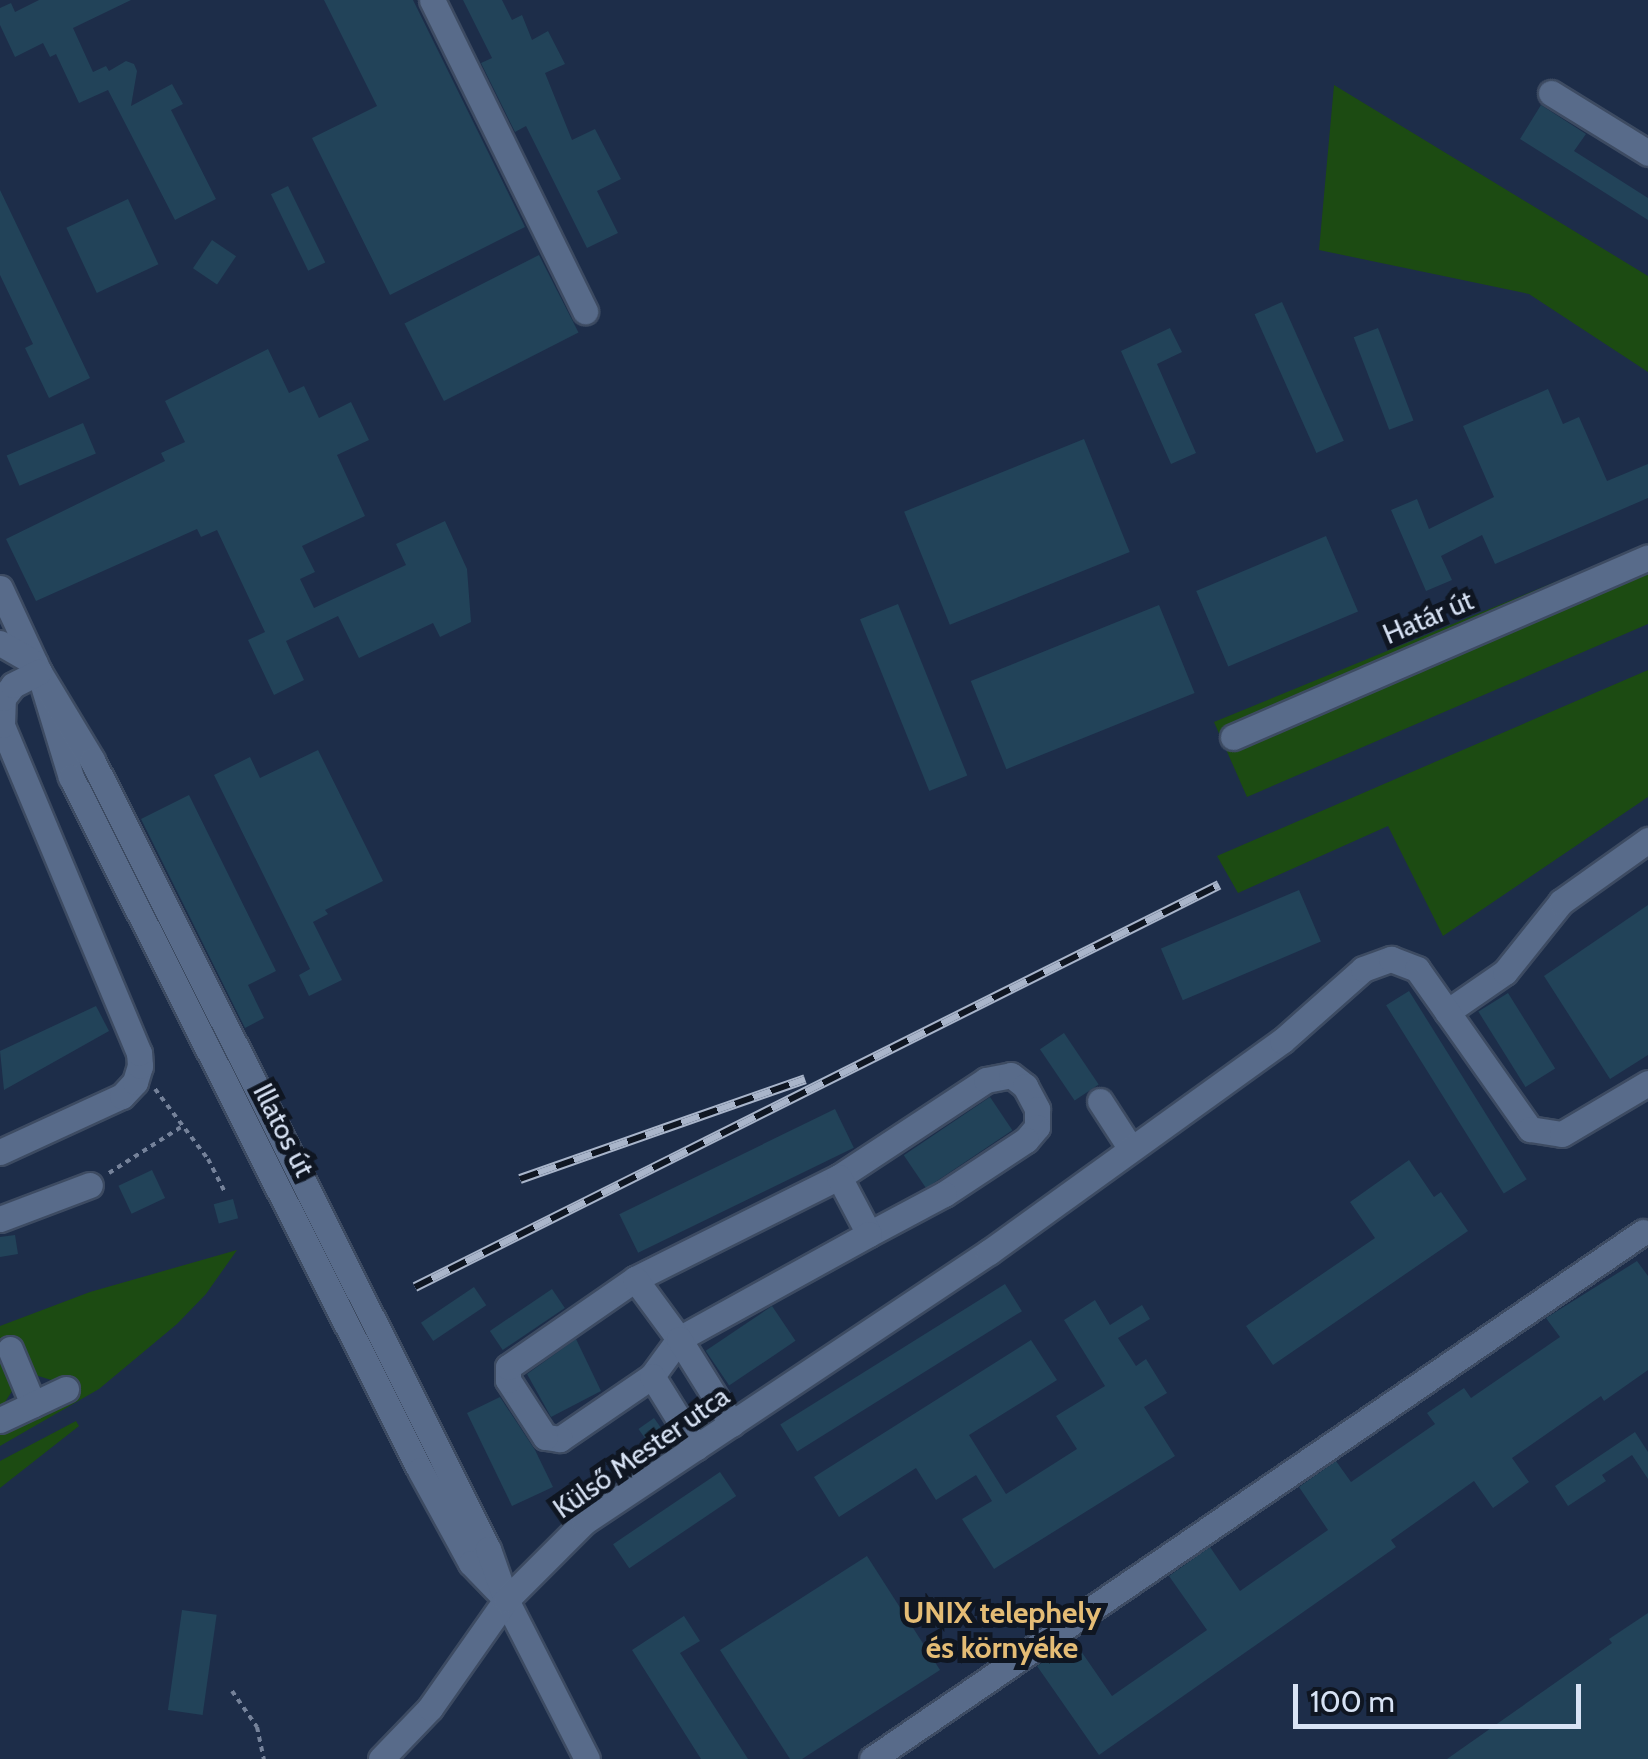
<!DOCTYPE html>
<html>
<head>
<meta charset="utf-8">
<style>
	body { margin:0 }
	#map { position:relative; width:1648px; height:1759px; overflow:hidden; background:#1d2d49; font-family:Cabin,sans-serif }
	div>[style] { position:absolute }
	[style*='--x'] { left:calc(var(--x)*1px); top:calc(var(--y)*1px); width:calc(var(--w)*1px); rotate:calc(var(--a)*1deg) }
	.green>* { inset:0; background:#1c4b12 }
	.building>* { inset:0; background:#224359; transform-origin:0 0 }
	.path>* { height:4px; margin-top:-2px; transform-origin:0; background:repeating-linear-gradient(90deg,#75829a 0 5px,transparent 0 10px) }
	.roads { filter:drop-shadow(2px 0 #3d4b62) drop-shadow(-2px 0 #3d4b62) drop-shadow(0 2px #3d4b62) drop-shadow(0 -2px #3d4b62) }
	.minor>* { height:25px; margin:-12.5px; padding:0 12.5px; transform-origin:12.5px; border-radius:12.5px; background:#586b8a }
	.rail>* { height:10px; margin-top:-5px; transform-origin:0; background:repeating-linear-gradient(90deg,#0f1622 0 19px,#a9b5ca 0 38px); box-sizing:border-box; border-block:2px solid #a9b5ca }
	span { translate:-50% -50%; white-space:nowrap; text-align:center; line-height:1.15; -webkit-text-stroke:10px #0f1622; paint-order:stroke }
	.street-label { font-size:28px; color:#d8e3f5 }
	.neighbourhood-label { font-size:30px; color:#e4bc75; font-weight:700 }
	.scale { position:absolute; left:1293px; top:1684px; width:288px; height:45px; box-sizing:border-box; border:5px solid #d8e3f5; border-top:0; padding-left:12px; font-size:30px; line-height:35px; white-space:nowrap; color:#d8e3f5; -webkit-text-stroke:8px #0f1622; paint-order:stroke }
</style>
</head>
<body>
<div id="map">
	<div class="green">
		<div style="clip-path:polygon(1334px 85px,1648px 276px,1648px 372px,1529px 294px,1319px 250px)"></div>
		<div style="clip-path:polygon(1648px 544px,1648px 624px,1247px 797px,1214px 722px)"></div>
		<div style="clip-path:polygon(1648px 670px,1648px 797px,1443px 936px,1388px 826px,1238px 893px,1217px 856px)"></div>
		<div style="clip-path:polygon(237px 1250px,206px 1294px,177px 1324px,99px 1389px,0 1446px,0 1427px,64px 1384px,32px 1374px,14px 1388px,0 1410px,0 1326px,90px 1292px)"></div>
		<div style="clip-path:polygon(76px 1421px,79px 1426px,0 1488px,0 1461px)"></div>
	</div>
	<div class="building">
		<div style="clip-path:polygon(39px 0,131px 0,73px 28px,93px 72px,106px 66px,109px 71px,126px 61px,134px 64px,137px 71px,131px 106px,172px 84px,183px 104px,171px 110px,216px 199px,175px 220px,108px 90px,79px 103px,56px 54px,50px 57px,43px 43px,15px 57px,0 25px,0 8px,11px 3px,15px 12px)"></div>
		<div style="clip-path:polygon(324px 0,413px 0,525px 227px,390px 295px,312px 138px,377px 106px)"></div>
		<div style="clip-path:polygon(463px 0,502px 0,512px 20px,522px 15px,532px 40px,548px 31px,565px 64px,545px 73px,572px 140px,595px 129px,621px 179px,597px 191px,618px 233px,587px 248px,526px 126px,515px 132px,481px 63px,492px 58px)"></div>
		<div style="clip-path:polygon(1541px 105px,1586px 134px,1574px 151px,1648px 198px,1648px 220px,1520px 139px)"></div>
		<div style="left:288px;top:186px;width:85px;height:19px;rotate:64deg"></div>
		<div style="clip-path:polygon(0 190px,90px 378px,49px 398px,25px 348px,33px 344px,0 275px)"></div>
		<div style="left:128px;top:199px;width:72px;height:68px;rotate:65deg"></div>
		<div style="left:212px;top:240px;width:29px;height:34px;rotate:34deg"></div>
		<div style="left:539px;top:255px;width:87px;height:151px;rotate:63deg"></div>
		<div style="left:1282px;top:302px;width:152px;height:30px;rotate:66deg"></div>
		<div style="clip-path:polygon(1170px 328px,1182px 352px,1157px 364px,1196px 453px,1171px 464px,1121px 351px)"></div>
		<div style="left:1378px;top:328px;width:99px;height:26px;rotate:69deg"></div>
		<div style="clip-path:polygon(268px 349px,289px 393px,304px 386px,319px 418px,351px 402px,369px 440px,337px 455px,365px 516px,302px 546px,315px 572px,300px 579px,314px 608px,406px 565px,396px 544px,445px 521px,467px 569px,471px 622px,440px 637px,433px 623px,359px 658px,338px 616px,286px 641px,304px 680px,274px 695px,248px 640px,265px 632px,217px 530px,201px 537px,197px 529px,36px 601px,6px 539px,165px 461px,161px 453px,185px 442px,165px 401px)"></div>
		<div style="clip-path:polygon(1548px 389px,1563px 424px,1579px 417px,1607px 481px,1648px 464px,1648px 498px,1495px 564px,1482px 535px,1441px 556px,1452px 580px,1426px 591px,1391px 510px,1417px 499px,1429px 529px,1494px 497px,1463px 426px)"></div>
		<div style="left:83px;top:423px;width:33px;height:83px;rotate:67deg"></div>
		<div style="left:1084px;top:439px;width:122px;height:194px;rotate:68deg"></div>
		<div style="left:1326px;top:536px;width:82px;height:141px;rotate:67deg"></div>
		<div style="left:898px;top:604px;width:185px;height:41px;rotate:68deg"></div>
		<div style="left:1159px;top:605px;width:95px;height:203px;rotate:68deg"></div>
		<div style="clip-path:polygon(318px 750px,383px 881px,325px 910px,328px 914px,313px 922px,342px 980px,309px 996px,299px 975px,310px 969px,214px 775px,250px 757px,260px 778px)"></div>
		<div style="clip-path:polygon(189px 795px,276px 971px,248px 985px,264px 1018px,245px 1028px,141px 819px)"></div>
		<div style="left:1299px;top:890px;width:56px;height:150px;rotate:67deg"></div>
		<div style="clip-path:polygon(1648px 905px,1648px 1055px,1610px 1079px,1544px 976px)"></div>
		<div style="left:1409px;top:991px;width:222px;height:27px;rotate:58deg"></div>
		<div style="left:1508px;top:993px;width:89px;height:35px;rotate:58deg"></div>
		<div style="clip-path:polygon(96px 1006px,109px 1031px,4px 1090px,0 1051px)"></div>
		<div style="left:1064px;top:1033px;width:62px;height:29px;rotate:56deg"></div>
		<div style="left:990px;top:1097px;width:40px;height:104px;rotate:56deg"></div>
		<div style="left:835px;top:1109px;width:43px;height:240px;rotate:64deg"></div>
		<div style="clip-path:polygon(1409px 1160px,1434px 1197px,1441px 1192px,1468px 1231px,1273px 1365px,1246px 1326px,1375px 1238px,1350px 1202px)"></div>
		<div style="left:152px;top:1170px;width:31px;height:37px;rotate:65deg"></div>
		<div style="left:233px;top:1199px;width:20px;height:20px;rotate:75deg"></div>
		<div style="clip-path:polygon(15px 1235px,18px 1254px,0 1257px,0 1237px)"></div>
		<div style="clip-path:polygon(1637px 1261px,1648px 1276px,1648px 1370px,1604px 1401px,1601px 1396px,1512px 1458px,1529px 1482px,1493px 1508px,1474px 1481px,1391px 1540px,1396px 1547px,1099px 1755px,1037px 1666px,1074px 1641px,1112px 1696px,1207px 1630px,1169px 1576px,1210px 1547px,1240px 1591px,1328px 1530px,1299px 1487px,1336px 1461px,1351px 1482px,1435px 1424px,1427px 1413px,1464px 1388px,1471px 1398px,1560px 1337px,1546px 1318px)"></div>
		<div style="left:1005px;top:1284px;width:32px;height:265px;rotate:58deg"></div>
		<div style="left:474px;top:1287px;width:22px;height:64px;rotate:56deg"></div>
		<div style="left:552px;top:1289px;width:23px;height:75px;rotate:56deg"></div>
		<div style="clip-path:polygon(1095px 1300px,1110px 1325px,1142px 1305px,1150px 1319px,1118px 1338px,1136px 1366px,1146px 1359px,1167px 1393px,1144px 1407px,1175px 1456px,994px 1569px,962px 1519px,992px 1501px,976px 1475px,936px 1500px,916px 1468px,839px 1517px,814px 1477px,1031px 1340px,1057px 1380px,969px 1435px,1006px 1494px,1077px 1449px,1056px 1416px,1105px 1386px,1064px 1320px)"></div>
		<div style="left:772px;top:1306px;width:42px;height:80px;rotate:56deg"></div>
		<div style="clip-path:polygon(576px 1339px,601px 1391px,551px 1417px,527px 1374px)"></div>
		<div style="clip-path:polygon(500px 1397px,535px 1450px,553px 1487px,512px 1506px,467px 1413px)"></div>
		<div style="left:654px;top:1418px;width:16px;height:19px;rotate:55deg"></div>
		<div style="clip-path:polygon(1635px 1432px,1648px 1452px,1648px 1479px,1632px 1455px,1602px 1475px,1606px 1481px,1568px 1506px,1555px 1486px)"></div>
		<div style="left:720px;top:1472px;width:29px;height:129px;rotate:56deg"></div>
		<div style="clip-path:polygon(867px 1556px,940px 1670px,802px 1759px,790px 1759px,720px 1650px)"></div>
		<div style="left:182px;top:1610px;width:35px;height:101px;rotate:8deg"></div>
		<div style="clip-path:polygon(1648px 1613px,1648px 1759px,1447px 1759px,1612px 1643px,1609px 1639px)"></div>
		<div style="clip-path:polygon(684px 1616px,700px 1641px,680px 1653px,748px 1759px,701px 1759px,632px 1650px)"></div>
	</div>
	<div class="path">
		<div style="--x:155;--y:1089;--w:88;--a:52.9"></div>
		<div style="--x:208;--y:1159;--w:37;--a:63"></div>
		<div style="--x:109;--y:1173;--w:85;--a:-32.6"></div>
		<div style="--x:232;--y:1691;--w:44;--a:55.2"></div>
		<div style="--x:257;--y:1727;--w:33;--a:78"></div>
	</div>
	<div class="roads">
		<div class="minor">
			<div style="--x:432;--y:0;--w:347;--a:63.8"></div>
			<div style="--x:1551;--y:93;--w:114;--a:31.7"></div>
			<div style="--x:0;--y:588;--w:93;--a:65.1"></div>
			<div style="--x:39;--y:672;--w:110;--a:73.1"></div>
			<div style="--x:71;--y:777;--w:776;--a:63.27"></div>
			<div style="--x:420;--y:1470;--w:106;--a:61.3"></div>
			<div style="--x:471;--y:1563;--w:40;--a:46"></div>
			<div style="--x:0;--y:643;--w:40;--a:29.7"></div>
			<div style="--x:39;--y:672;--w:103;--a:58.9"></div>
			<div style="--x:92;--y:760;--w:883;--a:63.35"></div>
			<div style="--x:488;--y:1549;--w:54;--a:70.6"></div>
			<div style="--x:506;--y:1600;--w:178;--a:63"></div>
			<div style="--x:1233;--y:737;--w:452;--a:-23.4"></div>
			<div style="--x:1447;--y:1012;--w:70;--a:-34.6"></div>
			<div style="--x:1505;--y:972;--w:90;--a:-51.3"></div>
			<div style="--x:1561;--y:902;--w:107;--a:-35.5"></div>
			<div style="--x:1100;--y:1101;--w:57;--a:57.1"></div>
			<div style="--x:0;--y:1152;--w:134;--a:-24.7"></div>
			<div style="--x:122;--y:1096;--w:19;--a:-47"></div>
			<div style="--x:135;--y:1082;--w:17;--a:-73"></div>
			<div style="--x:140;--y:1066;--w:13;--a:-94"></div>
			<div style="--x:139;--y:1053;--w:355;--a:-112.7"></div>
			<div style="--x:2;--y:725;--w:27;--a:-88"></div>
			<div style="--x:3;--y:698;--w:16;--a:-52"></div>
			<div style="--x:13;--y:685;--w:29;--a:-27"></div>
			<div style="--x:839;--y:1177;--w:176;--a:-33.4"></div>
			<div style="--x:986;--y:1080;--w:25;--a:-11"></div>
			<div style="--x:1011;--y:1075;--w:18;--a:38"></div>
			<div style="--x:1025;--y:1086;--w:26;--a:62"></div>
			<div style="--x:1037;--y:1109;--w:18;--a:90"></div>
			<div style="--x:1037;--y:1127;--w:17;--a:130"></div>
			<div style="--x:1026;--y:1140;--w:98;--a:146.6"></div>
			<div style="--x:944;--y:1194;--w:85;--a:151.9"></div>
			<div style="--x:0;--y:1219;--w:96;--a:-20.7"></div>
			<div style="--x:635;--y:1279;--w:228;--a:-26.6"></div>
			<div style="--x:839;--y:1177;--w:64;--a:62.2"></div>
			<div style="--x:869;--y:1234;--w:217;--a:151.1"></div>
			<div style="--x:679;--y:1339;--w:46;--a:126.1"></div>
			<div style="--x:652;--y:1376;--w:112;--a:145.6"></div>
			<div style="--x:560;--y:1439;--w:15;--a:-172"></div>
			<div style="--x:545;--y:1437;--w:68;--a:-123"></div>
			<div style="--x:508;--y:1380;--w:13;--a:-90"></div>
			<div style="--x:508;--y:1367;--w:155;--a:-34.7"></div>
			<div style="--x:635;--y:1279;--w:74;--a:53.7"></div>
			<div style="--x:679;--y:1339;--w:100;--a:58.1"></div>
			<div style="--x:10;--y:1349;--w:60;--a:67.3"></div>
			<div style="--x:652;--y:1376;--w:84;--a:58.2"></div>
			<div style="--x:0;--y:1420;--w:73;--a:-25.2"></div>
			<div style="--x:381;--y:1759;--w:71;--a:-46.1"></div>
			<div style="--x:430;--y:1708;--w:132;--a:-54.9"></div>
			<div style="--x:506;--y:1600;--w:110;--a:-45"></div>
			<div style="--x:584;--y:1522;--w:487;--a:-33.7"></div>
			<div style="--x:989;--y:1252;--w:361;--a:-35.8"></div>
			<div style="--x:1282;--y:1041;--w:108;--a:-41.6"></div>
			<div style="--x:1363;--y:969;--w:30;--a:-20"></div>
			<div style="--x:1391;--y:959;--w:28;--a:21"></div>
			<div style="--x:1417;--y:969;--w:196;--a:54.8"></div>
			<div style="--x:1530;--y:1129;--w:32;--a:9"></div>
			<div style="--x:1562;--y:1134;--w:100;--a:-30.7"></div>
			<div style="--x:872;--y:1759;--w:934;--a:-34.35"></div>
		</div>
	</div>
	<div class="rail">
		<div style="--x:520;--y:1179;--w:302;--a:-19.3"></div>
		<div style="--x:415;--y:1287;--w:899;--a:-26.57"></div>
	</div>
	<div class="street-label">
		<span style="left:1428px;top:617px;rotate:-23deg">Határ út</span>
		<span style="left:284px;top:1130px;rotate:63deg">Illatos út</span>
		<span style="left:641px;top:1452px;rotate:-35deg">Külső Mester utca</span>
	</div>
	<div class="neighbourhood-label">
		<span style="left:1002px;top:1630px">UNIX telephely<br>és környéke</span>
	</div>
	<div class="scale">100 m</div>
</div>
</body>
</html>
